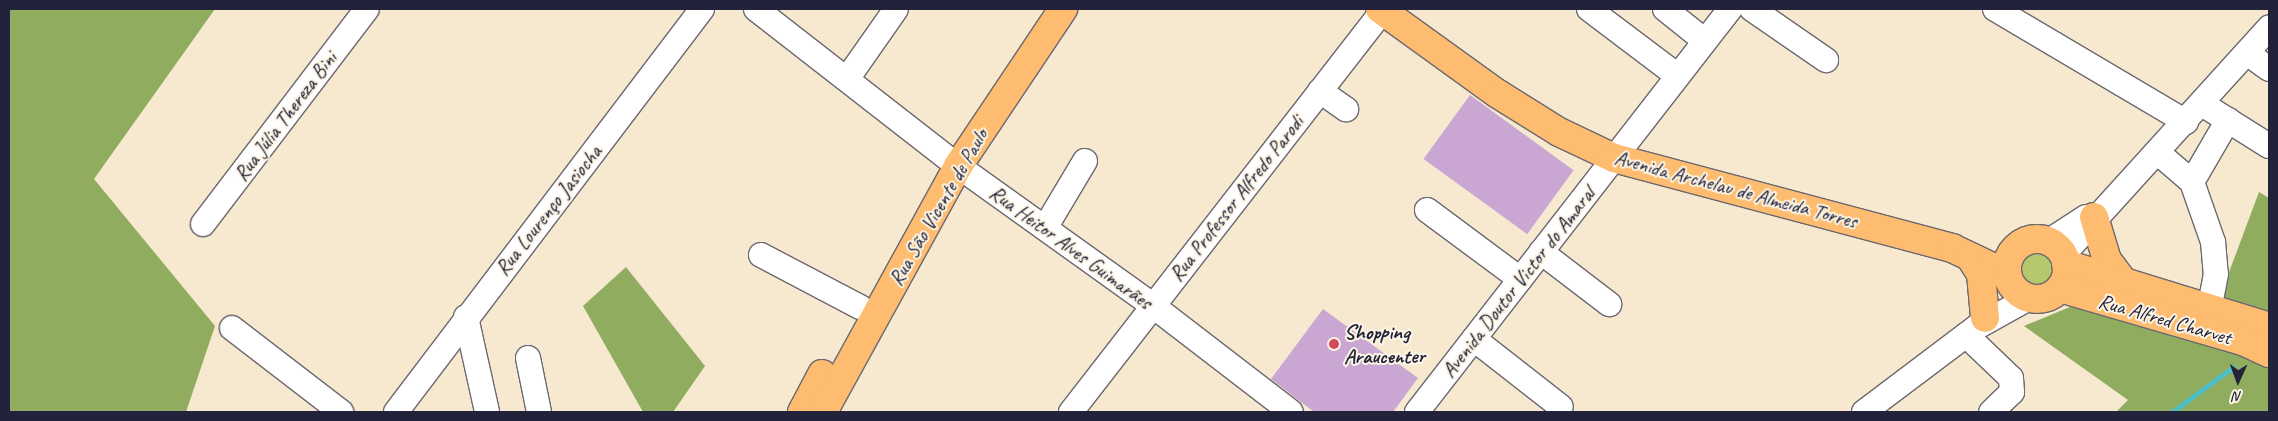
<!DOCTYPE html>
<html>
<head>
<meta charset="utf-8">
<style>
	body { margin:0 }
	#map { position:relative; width:2278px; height:421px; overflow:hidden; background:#f6e9d0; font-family:Caveat,sans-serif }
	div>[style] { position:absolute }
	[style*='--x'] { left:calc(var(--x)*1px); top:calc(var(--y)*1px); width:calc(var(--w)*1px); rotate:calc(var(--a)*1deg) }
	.green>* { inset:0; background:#b5c86b }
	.round { border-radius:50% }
	.forest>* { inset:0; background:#90ac5f }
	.stream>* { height:5px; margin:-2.5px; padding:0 2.5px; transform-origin:2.5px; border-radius:2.5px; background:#4fbec5 }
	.building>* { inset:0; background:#caa6d3; transform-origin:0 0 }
	.roads { filter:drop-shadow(1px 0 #6c686f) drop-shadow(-1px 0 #6c686f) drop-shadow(0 1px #6c686f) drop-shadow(0 -1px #6c686f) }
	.minor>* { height:24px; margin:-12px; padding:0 12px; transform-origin:12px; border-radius:12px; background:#fff }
	.major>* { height:28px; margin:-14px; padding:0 14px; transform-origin:14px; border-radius:14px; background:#fdbc70 }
	.major>.ring { margin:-14px; padding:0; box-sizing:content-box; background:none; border:28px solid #fdbc70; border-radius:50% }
	.dots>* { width:14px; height:14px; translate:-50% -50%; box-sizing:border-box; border:2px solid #fcf5e5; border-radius:50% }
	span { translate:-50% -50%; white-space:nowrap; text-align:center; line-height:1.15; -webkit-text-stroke:4px #fcf5e5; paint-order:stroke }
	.street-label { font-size:21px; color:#22223b }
	.poi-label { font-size:21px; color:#22223b; font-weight:700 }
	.left { translate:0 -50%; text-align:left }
	.frame { position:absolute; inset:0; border:10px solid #22223b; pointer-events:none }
	.north { position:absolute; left:2213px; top:356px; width:50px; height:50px; -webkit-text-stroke:4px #fcf5e5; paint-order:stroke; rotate:182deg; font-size:14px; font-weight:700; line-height:20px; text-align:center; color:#22223b }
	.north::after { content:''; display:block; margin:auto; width:18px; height:22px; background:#22223b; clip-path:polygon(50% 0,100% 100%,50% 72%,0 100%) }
</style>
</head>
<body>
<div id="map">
	<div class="green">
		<div class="round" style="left:2015px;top:249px;width:42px;height:42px"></div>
	</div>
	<div class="forest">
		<div style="clip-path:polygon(9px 9px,215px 9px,94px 179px,215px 326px,186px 412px,9px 412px)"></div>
		<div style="clip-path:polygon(2259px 192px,2269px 198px,2269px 412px,2116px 412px,2128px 400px,2024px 326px,2077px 304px,2203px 342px)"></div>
		<div style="clip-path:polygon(626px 267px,705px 366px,673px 412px,643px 412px,583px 306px)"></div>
	</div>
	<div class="stream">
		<div style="--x:2172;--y:412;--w:76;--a:-36.4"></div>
	</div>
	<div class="building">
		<div style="left:1470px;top:95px;width:128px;height:79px;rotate:36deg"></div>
		<div style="clip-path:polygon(1323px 309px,1418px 378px,1393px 412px,1314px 412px,1271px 379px)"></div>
	</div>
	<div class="roads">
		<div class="minor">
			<div style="--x:756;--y:9;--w:256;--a:37.9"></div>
			<div style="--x:958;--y:166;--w:239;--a:35.6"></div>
			<div style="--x:1152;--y:305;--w:175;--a:37.6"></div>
			<div style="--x:1589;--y:9;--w:111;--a:37"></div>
			<div style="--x:1665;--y:9;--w:51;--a:38.7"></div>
			<div style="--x:1752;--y:9;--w:90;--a:34.6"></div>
			<div style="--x:1995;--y:9;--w:222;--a:30.6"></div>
			<div style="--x:2247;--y:53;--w:27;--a:36"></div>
			<div style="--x:847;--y:79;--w:85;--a:-55"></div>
			<div style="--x:1320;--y:91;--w:32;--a:35"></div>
			<div style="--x:2202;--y:104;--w:79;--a:32.1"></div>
			<div style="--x:2157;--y:152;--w:46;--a:40.6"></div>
			<div style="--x:2192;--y:182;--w:64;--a:70.7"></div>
			<div style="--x:2213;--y:242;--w:32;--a:85"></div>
			<div style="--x:2216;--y:274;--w:33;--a:101"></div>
			<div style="--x:2192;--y:182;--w:72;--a:-59.9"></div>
			<div style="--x:1427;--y:210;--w:116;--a:36.6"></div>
			<div style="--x:203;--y:224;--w:270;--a:-52.7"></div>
			<div style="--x:1045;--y:228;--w:78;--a:-59.2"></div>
			<div style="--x:2049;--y:241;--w:44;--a:-33"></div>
			<div style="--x:1541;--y:252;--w:86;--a:37.4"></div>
			<div style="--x:761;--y:255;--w:112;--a:27.7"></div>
			<div style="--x:2063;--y:255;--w:307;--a:-47.8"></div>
			<div style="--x:466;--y:317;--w:97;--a:77.5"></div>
			<div style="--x:232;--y:328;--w:138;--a:37.6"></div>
			<div style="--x:1966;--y:335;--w:62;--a:43.7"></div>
			<div style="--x:2011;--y:378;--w:14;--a:86"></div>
			<div style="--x:2012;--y:392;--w:29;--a:136"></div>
			<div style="--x:1474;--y:339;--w:110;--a:38"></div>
			<div style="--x:528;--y:358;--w:55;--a:78.5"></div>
			<div style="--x:396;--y:412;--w:506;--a:-52.79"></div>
			<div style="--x:1071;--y:412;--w:510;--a:-52.16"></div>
			<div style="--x:1417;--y:412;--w:510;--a:-52.16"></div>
			<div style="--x:1864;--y:412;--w:141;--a:-37"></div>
			<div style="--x:1977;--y:327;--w:60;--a:-29.1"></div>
		</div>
		<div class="major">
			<div style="--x:1380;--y:9;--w:145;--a:35.8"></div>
			<div style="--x:1498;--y:94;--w:72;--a:31.9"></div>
			<div style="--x:1559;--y:132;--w:61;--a:25.3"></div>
			<div style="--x:1614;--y:158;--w:350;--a:14.9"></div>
			<div style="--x:1952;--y:248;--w:61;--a:25.3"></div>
			<div style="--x:2094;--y:217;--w:45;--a:73.2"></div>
			<div style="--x:2107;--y:260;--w:25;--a:53"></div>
			<div class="ring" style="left:2007px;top:239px;width:32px;height:32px"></div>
			<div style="--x:1970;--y:257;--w:20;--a:57"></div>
			<div style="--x:1981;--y:274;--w:44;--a:84.8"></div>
			<div style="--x:2066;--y:264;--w:213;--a:17.2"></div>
			<div style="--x:2060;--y:288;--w:191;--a:16.2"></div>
			<div style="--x:2243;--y:341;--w:29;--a:25"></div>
			<div style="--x:802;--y:412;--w:43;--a:-62.2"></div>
			<div style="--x:823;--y:412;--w:281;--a:-61.2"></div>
			<div style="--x:958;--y:166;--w:189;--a:-56.2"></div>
		</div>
	</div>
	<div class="dots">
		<div style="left:1334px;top:344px;background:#d1495b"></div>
	</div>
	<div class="street-label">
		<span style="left:285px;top:116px;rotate:-53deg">Rua Júlia Thereza Bini</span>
		<span style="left:1736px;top:189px;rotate:15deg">Avenida Archelau de Almeida Torres</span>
		<span style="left:1236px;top:198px;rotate:-52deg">Rua Professor Alfredo Parodi</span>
		<span style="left:938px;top:207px;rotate:-60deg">Rua São Vicente de Paulo</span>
		<span style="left:548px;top:210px;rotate:-52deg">Rua Lourenço Jasiocha</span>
		<span style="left:1071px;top:247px;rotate:36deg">Rua Heitor Alves Guimarães</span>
		<span style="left:1518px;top:282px;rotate:-52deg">Avenida Doutor Victor do Amaral</span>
		<span style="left:2165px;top:319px;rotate:16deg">Rua Alfred Charvet</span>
	</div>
	<div class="poi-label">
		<span class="left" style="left:1344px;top:344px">Shopping<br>Araucenter</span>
	</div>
	<div class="frame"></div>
	<div class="north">N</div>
</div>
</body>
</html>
